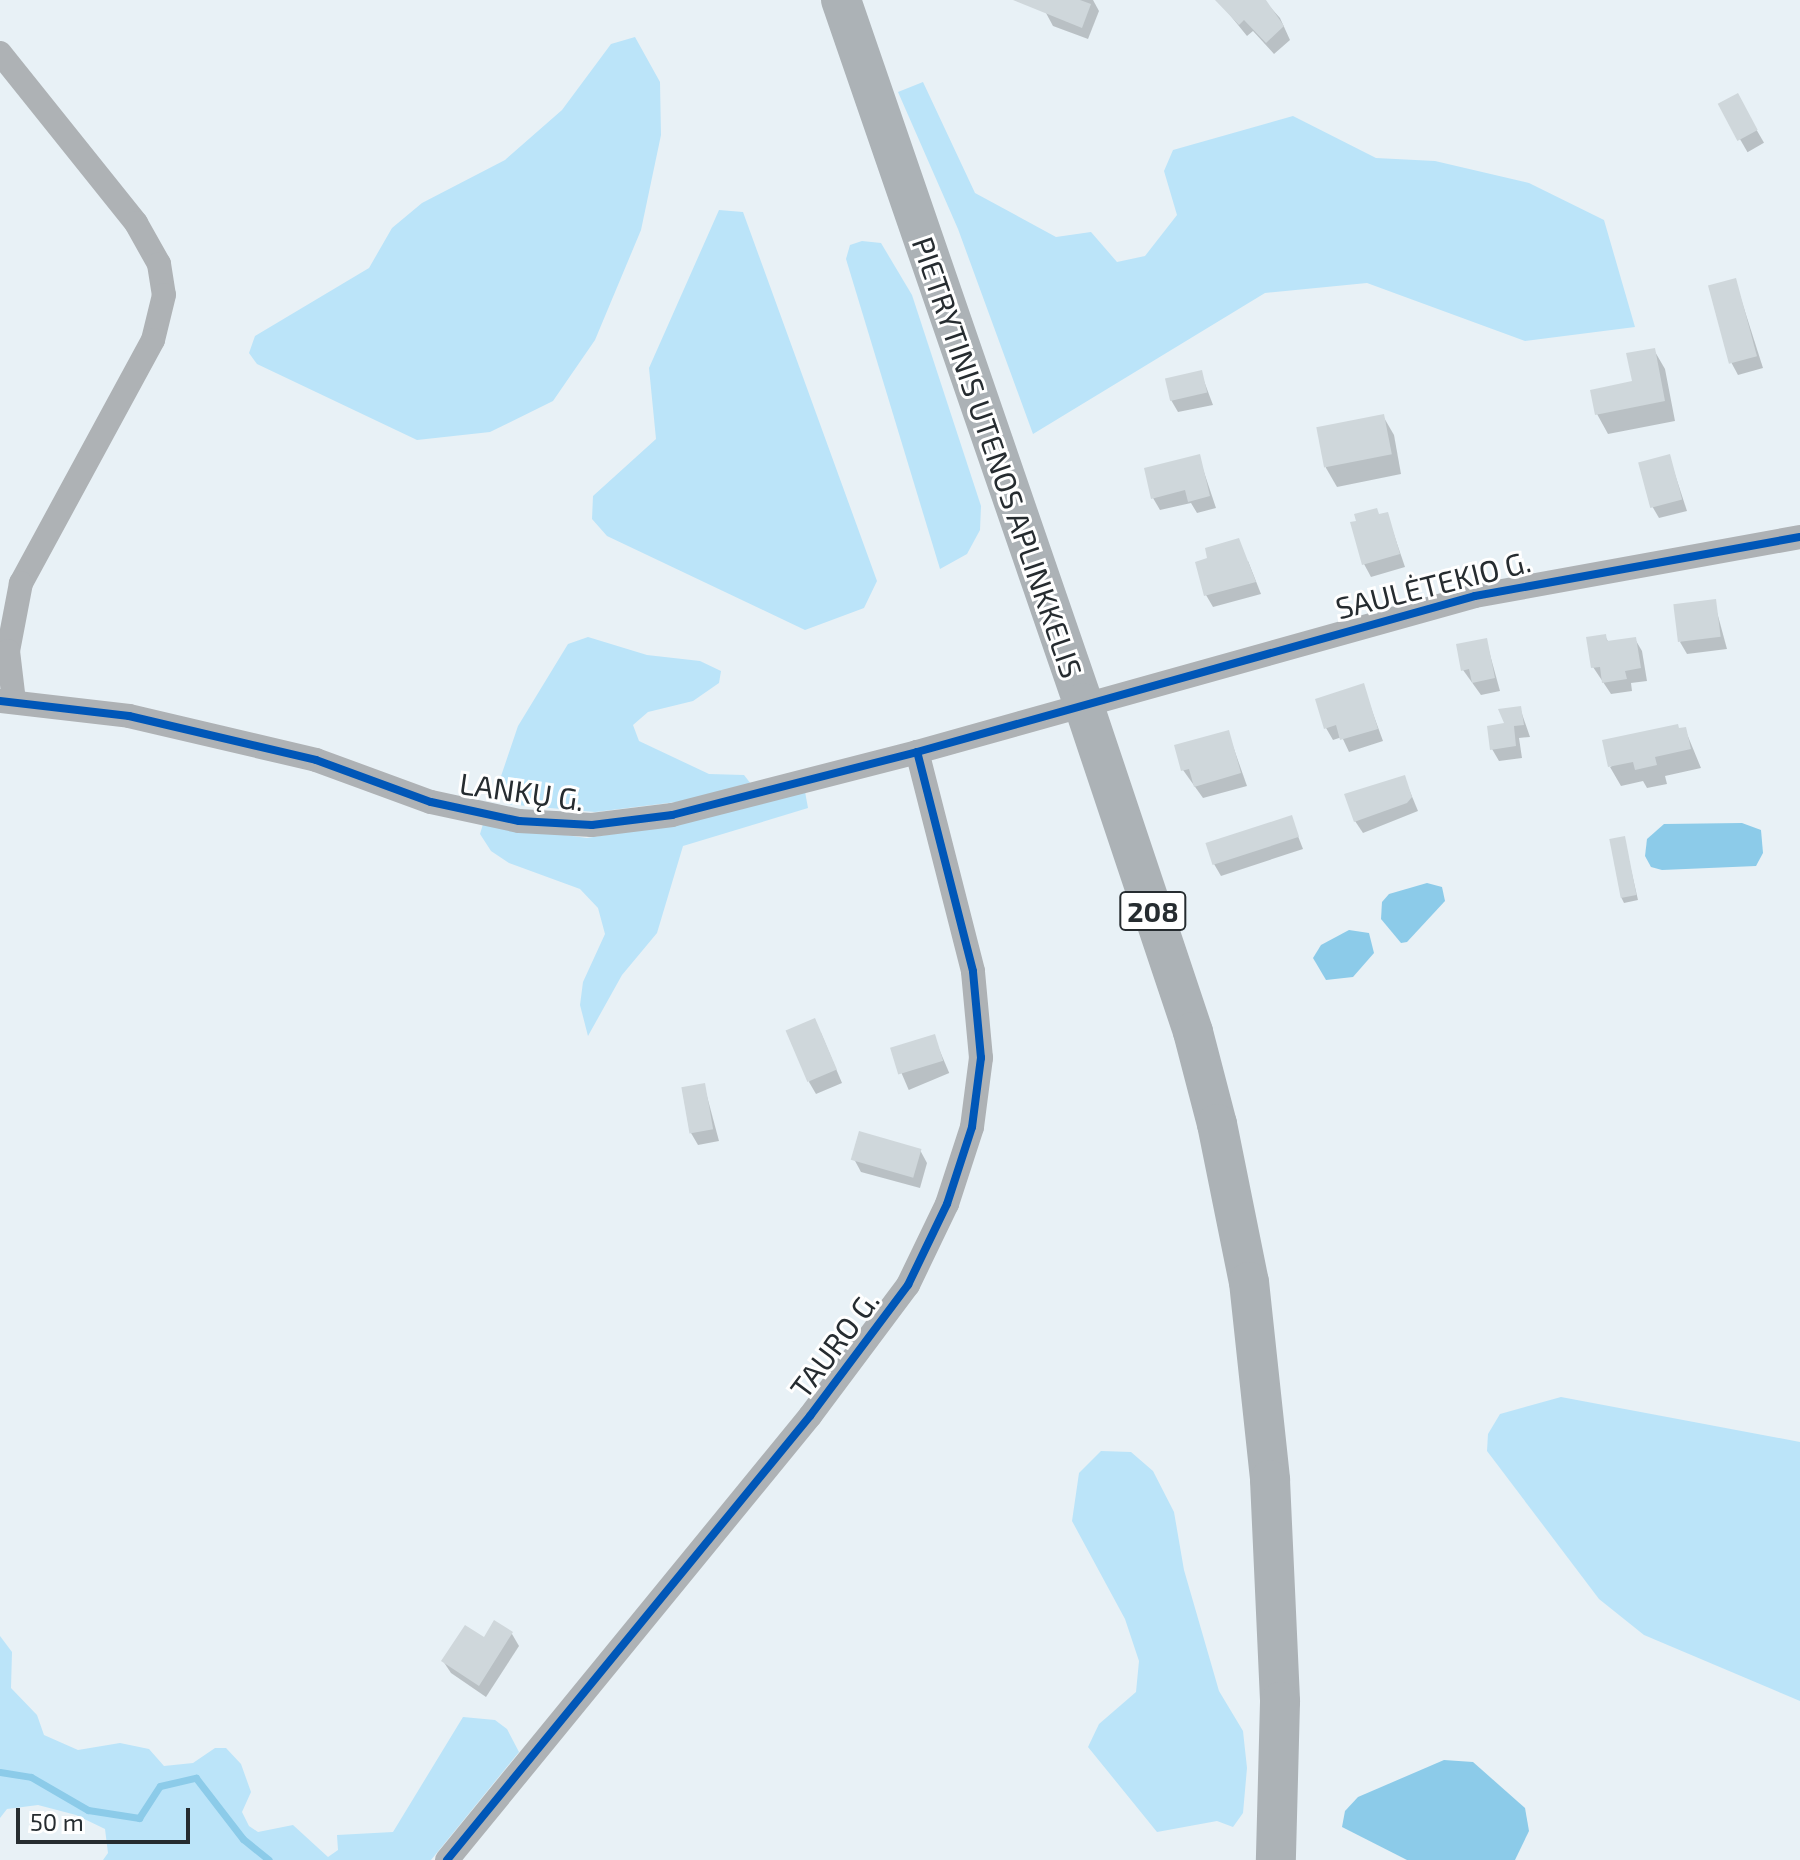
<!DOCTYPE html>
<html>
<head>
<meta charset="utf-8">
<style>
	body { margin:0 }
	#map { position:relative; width:1800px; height:1860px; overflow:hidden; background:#e8f1f6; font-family:"Exo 2",sans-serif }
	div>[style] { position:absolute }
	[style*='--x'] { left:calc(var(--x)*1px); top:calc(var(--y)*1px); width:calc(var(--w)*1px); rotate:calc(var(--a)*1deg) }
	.green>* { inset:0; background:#bbe4f9 }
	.water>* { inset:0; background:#8ccbe9 }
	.shadow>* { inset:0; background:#0003; transform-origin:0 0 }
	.stream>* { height:7px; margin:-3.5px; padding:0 3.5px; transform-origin:3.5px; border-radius:3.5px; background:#8ccbe9 }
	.building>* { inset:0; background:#cfd7db; transform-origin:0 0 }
	.minor>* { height:24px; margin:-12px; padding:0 12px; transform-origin:12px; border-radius:12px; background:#aeb2b5 }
	.trunk>* { height:40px; margin:-20px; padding:0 20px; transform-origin:20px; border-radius:20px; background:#acb2b6 }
	.cycleway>* { height:8px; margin:-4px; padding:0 4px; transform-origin:4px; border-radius:4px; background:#0057b8 }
	span { translate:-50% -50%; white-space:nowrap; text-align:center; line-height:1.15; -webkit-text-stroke:6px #fff; paint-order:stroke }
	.shield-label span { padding:2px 6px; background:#fff; border:2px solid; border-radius:6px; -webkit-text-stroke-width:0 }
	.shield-label { font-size:28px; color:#262c30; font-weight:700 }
	.street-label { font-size:30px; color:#262c30 }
	.scale { position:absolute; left:16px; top:1808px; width:174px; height:36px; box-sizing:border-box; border:4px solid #262c30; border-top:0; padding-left:10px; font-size:24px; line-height:28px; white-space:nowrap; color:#262c30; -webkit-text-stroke:6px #fff; paint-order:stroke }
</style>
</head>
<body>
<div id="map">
	<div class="green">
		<div style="clip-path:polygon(635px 37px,660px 82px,661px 135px,641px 230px,595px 340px,553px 401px,490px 432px,417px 440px,257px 364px,249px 353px,255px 336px,369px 268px,392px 228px,422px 203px,505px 160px,562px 110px,611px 44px)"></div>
		<div style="clip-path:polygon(923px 82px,975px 193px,1056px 237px,1091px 232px,1117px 262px,1145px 256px,1177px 215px,1164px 171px,1173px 150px,1293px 116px,1376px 158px,1435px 161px,1529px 183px,1604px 220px,1635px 327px,1525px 341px,1367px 283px,1265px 293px,1033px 434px,958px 229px,898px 92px)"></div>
		<div style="clip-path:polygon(719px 210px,743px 212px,877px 581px,864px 608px,805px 630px,607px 536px,592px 519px,593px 496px,656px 439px,649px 368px)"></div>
		<div style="clip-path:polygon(862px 241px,881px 243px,912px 295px,981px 506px,980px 530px,967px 554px,940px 569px,846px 259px,850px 245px)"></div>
		<div style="clip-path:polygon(588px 637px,647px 655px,700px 661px,721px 671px,719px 683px,693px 701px,648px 712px,633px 725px,639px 741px,709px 774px,744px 775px,751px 784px,709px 798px,595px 812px,506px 804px,497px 788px,518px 726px,568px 644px)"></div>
		<div style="clip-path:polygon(804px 786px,808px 808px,683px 846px,657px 933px,622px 975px,588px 1036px,580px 1005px,583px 982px,605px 934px,598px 908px,580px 889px,509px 863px,491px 851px,480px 834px,483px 824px,587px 838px,676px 824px)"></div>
		<div style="clip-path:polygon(1561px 1397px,1800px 1442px,1800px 1701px,1644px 1635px,1599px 1599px,1487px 1451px,1488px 1434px,1500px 1414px)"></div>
		<div style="clip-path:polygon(1101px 1451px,1131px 1452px,1153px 1471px,1174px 1512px,1184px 1570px,1219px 1691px,1243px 1731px,1247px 1768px,1243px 1813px,1233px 1827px,1217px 1821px,1157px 1832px,1088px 1747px,1099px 1724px,1136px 1692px,1139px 1661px,1125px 1619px,1072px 1521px,1079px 1473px)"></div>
		<div style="clip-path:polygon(0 1636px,12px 1652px,11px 1688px,37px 1715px,44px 1735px,78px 1750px,120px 1743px,149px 1749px,164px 1766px,193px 1763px,215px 1748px,226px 1748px,241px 1764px,251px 1792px,242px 1812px,249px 1826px,258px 1832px,293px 1825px,328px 1857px,338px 1850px,337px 1835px,393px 1832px,463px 1717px,495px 1720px,507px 1729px,519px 1752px,431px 1860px,103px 1860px,108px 1853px,105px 1829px,76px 1815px,38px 1805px,7px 1809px,0 1818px)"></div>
	</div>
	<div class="water">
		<div style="clip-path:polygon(1742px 823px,1761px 830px,1763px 853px,1756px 866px,1662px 870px,1651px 867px,1645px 856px,1647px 839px,1664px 824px)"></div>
		<div style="clip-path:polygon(1427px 883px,1442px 887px,1445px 901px,1407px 942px,1401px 943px,1381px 919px,1382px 902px,1389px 894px)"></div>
		<div style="clip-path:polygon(1349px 930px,1369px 933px,1374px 953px,1353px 977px,1326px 980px,1313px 958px,1321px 945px)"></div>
		<div style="clip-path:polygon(1444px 1760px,1473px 1762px,1525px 1808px,1529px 1831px,1515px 1860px,1407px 1860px,1342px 1827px,1345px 1811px,1358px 1797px)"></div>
	</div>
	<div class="shadow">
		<div style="clip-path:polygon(1051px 0,1093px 0,1099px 11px,1088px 39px,1053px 26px,1046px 13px)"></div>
		<div style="clip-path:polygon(1234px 0,1264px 0,1280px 18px,1290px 40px,1274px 54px,1253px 31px,1247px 36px,1225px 9px)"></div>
		<div style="left:1737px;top:96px;width:54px;height:19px;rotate:60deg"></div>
		<div style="clip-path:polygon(1735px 280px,1763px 368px,1738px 375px,1731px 362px)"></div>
		<div style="clip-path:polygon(1654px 350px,1665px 369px,1675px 421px,1608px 434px,1597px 414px,1634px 383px)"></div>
		<div style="clip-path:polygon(1201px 373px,1213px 405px,1178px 412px,1171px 400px)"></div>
		<div style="clip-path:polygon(1383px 416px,1394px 435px,1401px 474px,1337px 487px,1326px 468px,1319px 430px)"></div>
		<div style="clip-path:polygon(1669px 456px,1687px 511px,1659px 518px,1652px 506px)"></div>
		<div style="clip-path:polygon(1199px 457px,1216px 508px,1197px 513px,1191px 503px,1160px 510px,1153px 498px)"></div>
		<div style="clip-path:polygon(1387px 514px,1405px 567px,1371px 577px,1364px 564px,1380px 516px)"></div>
		<div style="clip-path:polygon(1248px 561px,1261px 594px,1213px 607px,1206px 595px)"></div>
		<div style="clip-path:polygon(1714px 601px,1727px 649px,1687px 654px,1680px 642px)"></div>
		<div style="clip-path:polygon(1605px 636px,1609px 643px,1635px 639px,1642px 651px,1647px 681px,1631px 683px,1632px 691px,1611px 694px,1593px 667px)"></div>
		<div style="clip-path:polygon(1486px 640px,1500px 691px,1481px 695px,1463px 670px)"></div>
		<div style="clip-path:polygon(1363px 686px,1383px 741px,1349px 752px,1342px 737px,1333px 740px,1326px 728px)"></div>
		<div style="clip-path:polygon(1520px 708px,1530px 737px,1519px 738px,1522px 758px,1499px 761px,1492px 749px)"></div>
		<div style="clip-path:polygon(1685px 729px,1701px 768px,1665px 776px,1667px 784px,1647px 788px,1643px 781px,1621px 786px,1610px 767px)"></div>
		<div style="clip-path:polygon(1228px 732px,1247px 786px,1203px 798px,1183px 770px)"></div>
		<div style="clip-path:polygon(1404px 777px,1418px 811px,1363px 833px,1355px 821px)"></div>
		<div style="clip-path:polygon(1291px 818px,1303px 849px,1221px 876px,1214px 864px)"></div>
		<div style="clip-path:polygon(1624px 839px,1638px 900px,1624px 903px,1621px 897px)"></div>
		<div style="clip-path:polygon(821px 1033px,842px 1083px,816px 1094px,809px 1082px)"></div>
		<div style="left:934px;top:1037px;width:39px;height:44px;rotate:67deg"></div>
		<div style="clip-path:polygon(704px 1085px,719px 1141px,698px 1145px,691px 1133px)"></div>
		<div style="clip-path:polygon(920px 1150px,927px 1163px,920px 1188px,861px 1172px,854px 1159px)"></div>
		<div style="clip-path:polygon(512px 1634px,519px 1646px,486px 1697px,451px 1673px,443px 1661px,484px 1640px)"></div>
	</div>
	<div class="stream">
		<div style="--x:0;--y:1772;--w:31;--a:9"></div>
		<div style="--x:31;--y:1777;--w:66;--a:30.1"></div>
		<div style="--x:88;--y:1810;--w:52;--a:8.9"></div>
		<div style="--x:139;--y:1818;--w:38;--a:-57"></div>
		<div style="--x:160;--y:1786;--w:37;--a:-13"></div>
		<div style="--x:196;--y:1778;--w:77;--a:52.4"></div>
		<div style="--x:243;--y:1839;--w:33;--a:39"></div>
	</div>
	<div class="building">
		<div style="clip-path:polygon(1013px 0,1080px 0,1091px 4px,1082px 28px)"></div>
		<div style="clip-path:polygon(1215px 0,1266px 0,1284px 26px,1266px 43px,1244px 20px,1239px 25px)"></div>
		<div style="left:1738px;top:93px;width:42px;height:23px;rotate:62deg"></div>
		<div style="left:1736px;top:278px;width:81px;height:29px;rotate:75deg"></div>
		<div style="clip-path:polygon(1655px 348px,1665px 401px,1595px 415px,1590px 390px,1632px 381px,1626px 353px)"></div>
		<div style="left:1202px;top:370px;width:23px;height:38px;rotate:77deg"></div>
		<div style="left:1384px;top:414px;width:41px;height:69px;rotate:79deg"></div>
		<div style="clip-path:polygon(1200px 454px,1210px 496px,1188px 502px,1185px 490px,1151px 499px,1144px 468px)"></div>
		<div style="left:1670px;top:454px;width:47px;height:33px;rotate:75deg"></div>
		<div style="clip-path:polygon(1377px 508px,1379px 514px,1388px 512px,1400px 554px,1362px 565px,1350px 522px,1356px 521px,1354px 514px)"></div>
		<div style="clip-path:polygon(1239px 538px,1256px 582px,1204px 596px,1195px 562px,1207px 558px,1205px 548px)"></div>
		<div style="left:1716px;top:599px;width:38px;height:43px;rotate:83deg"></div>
		<div style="clip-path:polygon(1606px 634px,1607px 641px,1636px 637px,1641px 668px,1625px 671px,1627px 679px,1602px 683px,1600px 667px,1591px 668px,1586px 637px)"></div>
		<div style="clip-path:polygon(1487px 638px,1495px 678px,1472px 683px,1469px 669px,1461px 671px,1456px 644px)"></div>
		<div style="clip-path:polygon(1364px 683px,1378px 729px,1340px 740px,1336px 725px,1324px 729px,1315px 699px)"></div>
		<div style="clip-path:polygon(1521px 706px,1524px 725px,1514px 726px,1516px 746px,1490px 750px,1487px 726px,1504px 723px,1498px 709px)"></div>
		<div style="clip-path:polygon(1678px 724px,1679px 728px,1686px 727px,1691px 749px,1655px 757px,1657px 765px,1635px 770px,1633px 762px,1608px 767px,1602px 740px)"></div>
		<div style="clip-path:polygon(1229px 730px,1241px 773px,1194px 787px,1189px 769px,1181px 771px,1174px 745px)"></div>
		<div style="clip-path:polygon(1405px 775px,1412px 797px,1407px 803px,1354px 822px,1344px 794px)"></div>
		<div style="left:1292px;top:815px;width:23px;height:91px;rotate:72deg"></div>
		<div style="left:1625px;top:836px;width:60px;height:16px;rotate:79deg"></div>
		<div style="left:815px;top:1018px;width:56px;height:32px;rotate:67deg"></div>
		<div style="left:935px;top:1034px;width:28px;height:47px;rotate:73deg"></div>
		<div style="left:705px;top:1083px;width:47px;height:24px;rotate:80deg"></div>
		<div style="left:859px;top:1131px;width:65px;height:30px;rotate:16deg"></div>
		<div style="clip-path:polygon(494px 1620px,513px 1632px,479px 1686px,441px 1661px,465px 1625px,484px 1637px)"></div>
	</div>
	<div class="minor">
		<div style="--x:0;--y:53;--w:218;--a:51.3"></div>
		<div style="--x:136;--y:223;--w:47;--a:60.7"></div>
		<div style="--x:159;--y:264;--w:31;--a:81"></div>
		<div style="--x:164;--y:295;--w:46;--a:103.7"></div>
		<div style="--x:153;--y:340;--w:277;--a:118.5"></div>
		<div style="--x:21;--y:583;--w:69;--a:100.8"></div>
		<div style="--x:8;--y:651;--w:50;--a:83.2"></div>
		<div style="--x:0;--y:701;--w:130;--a:6.6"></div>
		<div style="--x:129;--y:716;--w:192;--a:13.2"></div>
		<div style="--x:316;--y:760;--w:122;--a:20.1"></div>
		<div style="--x:431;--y:802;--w:90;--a:12.2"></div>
		<div style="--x:519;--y:821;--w:73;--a:3.1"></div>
		<div style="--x:592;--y:825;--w:81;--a:-7.1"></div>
		<div style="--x:672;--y:815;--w:253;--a:-14.4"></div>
		<div style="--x:917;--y:752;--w:579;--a:-15.62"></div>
		<div style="--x:1475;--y:596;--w:330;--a:-10.3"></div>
		<div style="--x:447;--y:1860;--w:574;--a:-50.73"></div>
		<div style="--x:810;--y:1416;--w:164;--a:-53.2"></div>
		<div style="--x:908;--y:1285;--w:90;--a:-64.3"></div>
		<div style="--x:947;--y:1204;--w:81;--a:-72"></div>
		<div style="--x:972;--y:1127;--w:70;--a:-82.6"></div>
		<div style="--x:981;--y:1058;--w:87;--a:-95.3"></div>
		<div style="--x:973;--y:971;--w:226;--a:-104.3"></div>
	</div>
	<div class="trunk">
		<div style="--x:841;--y:0;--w:743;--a:71"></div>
		<div style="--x:1083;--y:703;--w:347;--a:71.5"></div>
		<div style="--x:1193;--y:1032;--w:95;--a:75.4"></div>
		<div style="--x:1217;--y:1124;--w:161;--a:78.6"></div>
		<div style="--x:1249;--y:1282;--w:199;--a:83.9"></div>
		<div style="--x:1270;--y:1480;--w:222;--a:87.4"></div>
		<div style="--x:1280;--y:1702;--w:158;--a:91.5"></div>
	</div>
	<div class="cycleway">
		<div style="--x:0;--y:701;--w:130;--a:6.6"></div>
		<div style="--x:129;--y:716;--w:192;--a:13.2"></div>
		<div style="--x:316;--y:760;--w:122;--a:20.1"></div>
		<div style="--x:431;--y:802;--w:90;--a:12.2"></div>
		<div style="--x:519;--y:821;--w:73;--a:3.1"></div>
		<div style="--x:592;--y:825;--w:81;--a:-7.1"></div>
		<div style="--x:672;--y:815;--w:253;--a:-14.4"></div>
		<div style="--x:917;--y:752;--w:579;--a:-15.62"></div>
		<div style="--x:1475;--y:596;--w:330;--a:-10.3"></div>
		<div style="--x:447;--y:1860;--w:574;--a:-50.73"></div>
		<div style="--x:810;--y:1416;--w:164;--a:-53.2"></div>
		<div style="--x:908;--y:1285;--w:90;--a:-64.3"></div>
		<div style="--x:947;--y:1204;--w:81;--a:-72"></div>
		<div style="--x:972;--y:1127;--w:70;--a:-82.6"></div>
		<div style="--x:981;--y:1058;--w:87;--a:-95.3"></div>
		<div style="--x:973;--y:971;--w:226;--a:-104.3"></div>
	</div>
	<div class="shield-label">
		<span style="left:1153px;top:911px">208</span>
	</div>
	<div class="street-label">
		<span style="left:998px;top:457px;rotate:71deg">PIETRYTINIS UTENOS APLINKKELIS</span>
		<span style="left:1433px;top:584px;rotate:-14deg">SAULĖTEKIO G.</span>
		<span style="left:522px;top:791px;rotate:8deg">LANKŲ G.</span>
		<span style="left:834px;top:1344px;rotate:-53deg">TAURO G.</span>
	</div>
	<div class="scale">50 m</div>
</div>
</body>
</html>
